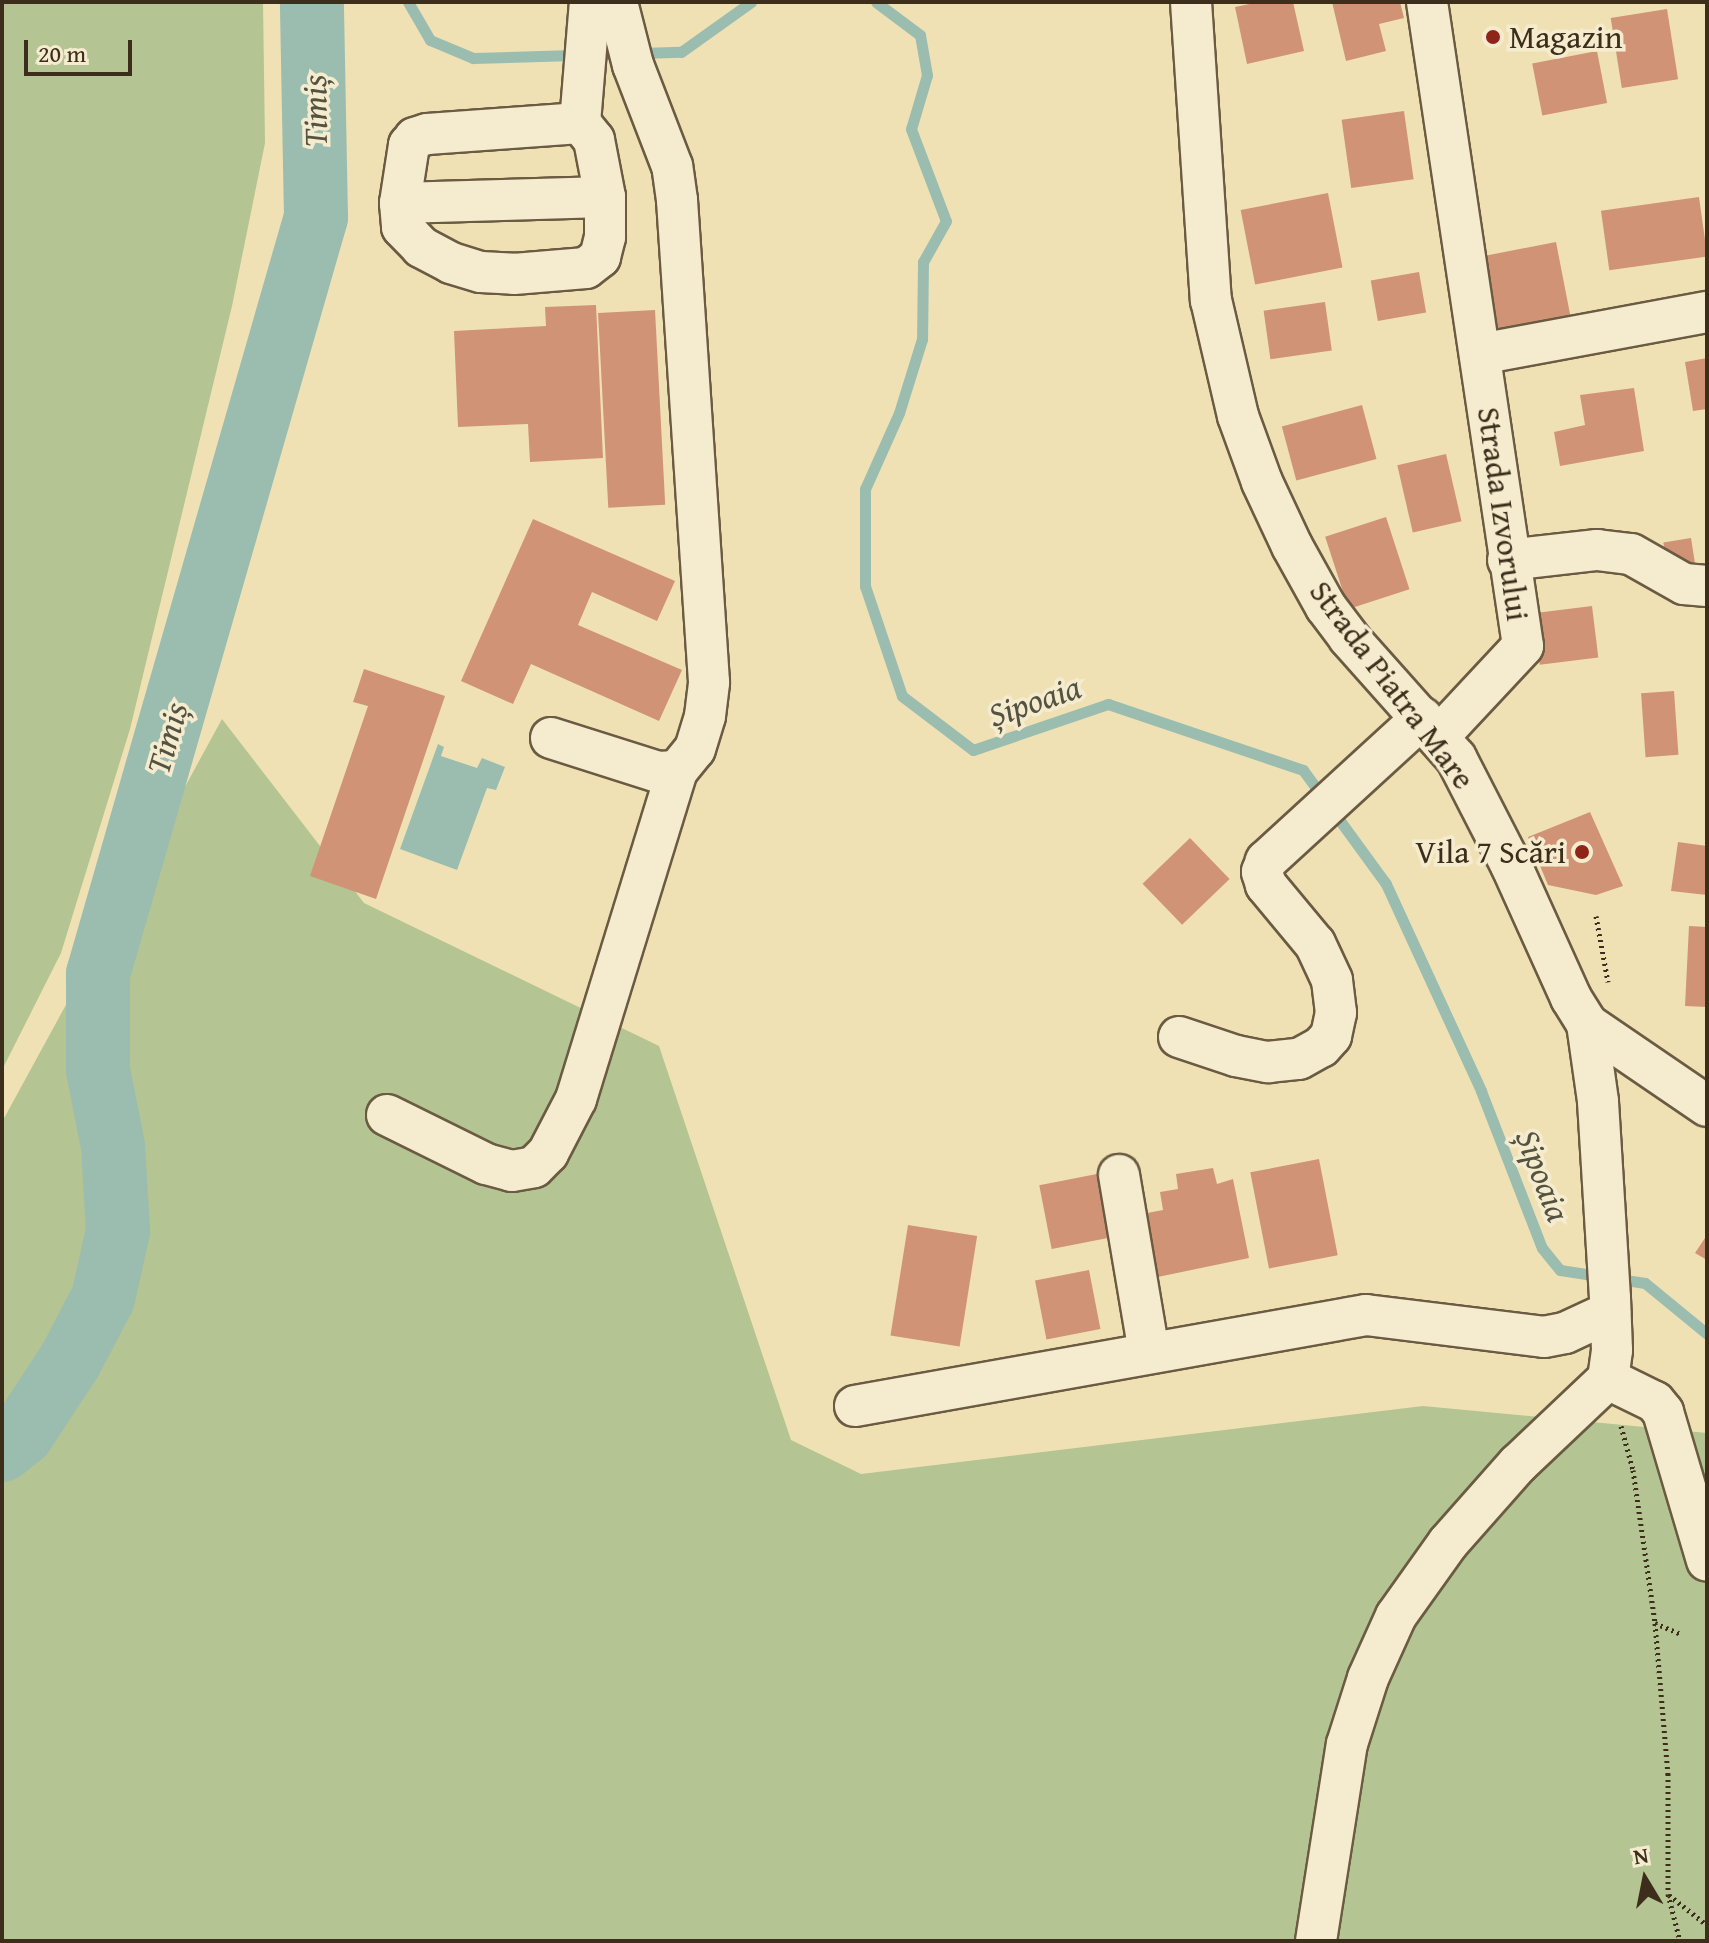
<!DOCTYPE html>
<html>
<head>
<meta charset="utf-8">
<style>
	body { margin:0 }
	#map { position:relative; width:1709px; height:1943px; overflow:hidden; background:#f0e1b5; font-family:"Gentium Book Plus",serif }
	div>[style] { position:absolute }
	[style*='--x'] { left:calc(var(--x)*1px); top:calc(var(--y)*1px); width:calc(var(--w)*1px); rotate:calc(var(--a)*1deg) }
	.green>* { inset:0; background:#b4c492 }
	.water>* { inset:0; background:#9abdb0 }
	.stream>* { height:11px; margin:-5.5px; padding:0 5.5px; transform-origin:5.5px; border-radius:5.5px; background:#9abdb0 }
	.river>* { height:64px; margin:-32px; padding:0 32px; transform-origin:32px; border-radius:32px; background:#9abdb0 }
	.building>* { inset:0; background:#d09376; transform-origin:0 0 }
	.path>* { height:5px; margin-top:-2.5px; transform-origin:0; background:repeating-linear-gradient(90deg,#3d2e1b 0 2px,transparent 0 6px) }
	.roads { filter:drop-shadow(2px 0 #6a5b42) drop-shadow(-2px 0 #6a5b42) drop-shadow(0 2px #6a5b42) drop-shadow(0 -2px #6a5b42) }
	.minor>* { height:40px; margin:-20px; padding:0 20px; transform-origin:20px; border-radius:20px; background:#f5eccf }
	.dots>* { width:22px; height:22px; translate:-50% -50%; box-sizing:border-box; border:4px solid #f5eccf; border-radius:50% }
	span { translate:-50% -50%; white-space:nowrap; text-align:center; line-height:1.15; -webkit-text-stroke:7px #f5eccf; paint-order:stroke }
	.poi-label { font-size:32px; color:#3d2e1b }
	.left { translate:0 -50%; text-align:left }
	.right { translate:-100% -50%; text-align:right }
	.street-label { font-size:32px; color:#3d2e1b }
	.water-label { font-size:34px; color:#545240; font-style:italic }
	.frame { position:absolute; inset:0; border:4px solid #3d2e1b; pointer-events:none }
	.north { position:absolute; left:1605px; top:1839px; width:80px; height:80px; -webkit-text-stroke:6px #f5eccf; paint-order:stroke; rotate:350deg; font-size:22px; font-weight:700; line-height:32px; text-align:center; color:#3d2e1b }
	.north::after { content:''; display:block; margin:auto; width:28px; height:36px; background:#3d2e1b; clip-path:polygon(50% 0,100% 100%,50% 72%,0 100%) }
	.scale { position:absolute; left:24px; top:40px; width:108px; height:36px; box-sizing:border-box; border:4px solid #3d2e1b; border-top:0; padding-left:10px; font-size:24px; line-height:28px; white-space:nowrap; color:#3d2e1b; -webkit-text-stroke:6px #f5eccf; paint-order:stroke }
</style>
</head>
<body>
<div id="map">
	<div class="green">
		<div style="clip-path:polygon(2px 2px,263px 2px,265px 143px,232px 306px,130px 729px,61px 953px,2px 1070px)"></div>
		<div style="clip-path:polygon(222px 719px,364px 903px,659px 1046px,791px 1440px,861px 1474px,1423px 1406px,1707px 1433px,1707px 1941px,2px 1941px,2px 1122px)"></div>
	</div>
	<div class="water">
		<div style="clip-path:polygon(438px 744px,444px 747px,441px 756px,477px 768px,482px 758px,505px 767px,496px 790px,487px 788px,457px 870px,400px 849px)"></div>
	</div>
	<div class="stream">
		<div style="--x:408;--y:2;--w:44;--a:59.9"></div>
		<div style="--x:430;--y:40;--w:47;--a:22.7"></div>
		<div style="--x:473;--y:58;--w:208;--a:-1.7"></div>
		<div style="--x:681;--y:52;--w:86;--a:-35.5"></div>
		<div style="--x:876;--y:2;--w:55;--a:36.9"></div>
		<div style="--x:920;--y:35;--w:41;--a:80.1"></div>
		<div style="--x:927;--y:75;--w:56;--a:106.5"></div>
		<div style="--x:911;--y:129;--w:98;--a:69.2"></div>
		<div style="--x:946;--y:221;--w:47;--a:119.3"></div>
		<div style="--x:923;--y:262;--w:77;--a:90.7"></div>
		<div style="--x:922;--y:339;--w:77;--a:107.3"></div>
		<div style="--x:899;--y:413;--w:83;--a:114.1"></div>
		<div style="--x:865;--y:489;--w:97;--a:90"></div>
		<div style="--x:865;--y:586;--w:116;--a:71.4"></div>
		<div style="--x:902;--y:696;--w:89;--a:37.3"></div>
		<div style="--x:973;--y:750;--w:143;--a:-18.8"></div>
		<div style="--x:1108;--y:704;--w:206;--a:18.7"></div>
		<div style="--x:1303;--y:770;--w:141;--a:53.9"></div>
		<div style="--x:1386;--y:884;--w:228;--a:65.3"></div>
		<div style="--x:1481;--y:1091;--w:168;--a:68.8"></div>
		<div style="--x:1542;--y:1248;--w:28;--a:51"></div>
		<div style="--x:1560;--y:1270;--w:86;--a:8.7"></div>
		<div style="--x:1645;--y:1283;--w:80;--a:39.4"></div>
	</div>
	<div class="river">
		<div style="--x:2;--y:1450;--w:26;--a:-39"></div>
		<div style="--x:22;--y:1434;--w:87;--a:-56.7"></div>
		<div style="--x:70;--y:1361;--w:71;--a:-62.4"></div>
		<div style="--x:103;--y:1298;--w:69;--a:-77.4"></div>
		<div style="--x:118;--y:1231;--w:85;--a:-93.4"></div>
		<div style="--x:113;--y:1146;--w:77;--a:-101.2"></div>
		<div style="--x:98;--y:1070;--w:96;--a:-90"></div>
		<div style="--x:98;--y:974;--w:788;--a:-73.93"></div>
		<div style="--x:316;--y:217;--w:215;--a:-91.1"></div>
	</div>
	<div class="building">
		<div style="clip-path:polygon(1259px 2px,1293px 2px,1304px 51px,1247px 64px,1235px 7px)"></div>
		<div style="clip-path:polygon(1332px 2px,1400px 2px,1404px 18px,1379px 24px,1386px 51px,1346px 61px)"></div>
		<div style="left:1667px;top:9px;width:71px;height:57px;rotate:81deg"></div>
		<div style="left:1597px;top:51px;width:53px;height:66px;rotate:79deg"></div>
		<div style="left:1404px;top:111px;width:69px;height:63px;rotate:82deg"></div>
		<div style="left:1328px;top:193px;width:76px;height:89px;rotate:79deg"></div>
		<div style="left:1699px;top:197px;width:60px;height:99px;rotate:82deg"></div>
		<div style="left:1556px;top:242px;width:78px;height:75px;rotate:79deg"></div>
		<div style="left:1419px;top:272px;width:41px;height:49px;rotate:80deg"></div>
		<div style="left:1325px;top:302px;width:49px;height:62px;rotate:82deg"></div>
		<div style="clip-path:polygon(596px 305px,603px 458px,530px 462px,528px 424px,458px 427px,454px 331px,546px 326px,545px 307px)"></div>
		<div style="left:655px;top:310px;width:195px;height:57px;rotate:87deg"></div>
		<div style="clip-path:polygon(1707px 358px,1707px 409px,1693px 411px,1685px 362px)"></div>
		<div style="clip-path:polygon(1634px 388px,1644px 451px,1560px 466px,1554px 432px,1585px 425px,1580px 395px)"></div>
		<div style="left:1362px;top:405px;width:56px;height:83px;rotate:75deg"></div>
		<div style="left:1446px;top:454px;width:69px;height:50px;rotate:77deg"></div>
		<div style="left:1386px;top:517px;width:76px;height:64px;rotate:72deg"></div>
		<div style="clip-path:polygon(533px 519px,675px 581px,657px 621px,592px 592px,578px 625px,682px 670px,659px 721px,531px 664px,513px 704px,461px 681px)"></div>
		<div style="left:1691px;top:538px;width:24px;height:28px;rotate:81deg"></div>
		<div style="left:1592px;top:606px;width:52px;height:59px;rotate:83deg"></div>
		<div style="clip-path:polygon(364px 669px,445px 696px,376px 899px,310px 876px,368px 706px,353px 702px)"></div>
		<div style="left:1674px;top:691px;width:64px;height:33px;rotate:86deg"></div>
		<div style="clip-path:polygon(1590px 812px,1623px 886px,1596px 895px,1548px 885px,1528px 837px)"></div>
		<div style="left:1190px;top:838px;width:57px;height:66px;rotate:46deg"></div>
		<div style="clip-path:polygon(1678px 842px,1707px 846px,1707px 895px,1671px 891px)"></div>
		<div style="clip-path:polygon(1689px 926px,1707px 927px,1707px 1007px,1685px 1006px)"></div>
		<div style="left:1319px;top:1159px;width:98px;height:70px;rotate:79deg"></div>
		<div style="clip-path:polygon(1213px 1168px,1217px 1184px,1233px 1179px,1249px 1258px,1153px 1278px,1142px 1214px,1163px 1210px,1160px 1192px,1178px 1189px,1176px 1174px)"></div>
		<div style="left:1107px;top:1172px;width:65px;height:69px;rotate:79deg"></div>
		<div style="left:908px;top:1225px;width:70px;height:112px;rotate:9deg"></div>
		<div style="clip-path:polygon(1707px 1235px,1707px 1260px,1695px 1253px)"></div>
		<div style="left:1089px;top:1270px;width:60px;height:55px;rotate:79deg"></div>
	</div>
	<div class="path">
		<div style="--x:1596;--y:916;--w:67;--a:79.7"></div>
		<div style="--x:1621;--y:1426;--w:46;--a:74.7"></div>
		<div style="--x:1633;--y:1470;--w:155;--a:81.8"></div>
		<div style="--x:1655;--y:1623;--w:152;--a:85.1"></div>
		<div style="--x:1668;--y:1774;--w:120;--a:90"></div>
		<div style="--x:1668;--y:1894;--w:49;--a:75.7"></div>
		<div style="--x:1655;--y:1623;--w:28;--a:23"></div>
		<div style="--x:1669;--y:1895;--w:48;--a:38.3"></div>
	</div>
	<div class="roads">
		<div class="minor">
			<div style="--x:1191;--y:2;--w:299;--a:86.2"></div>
			<div style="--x:1211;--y:300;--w:119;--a:76.9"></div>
			<div style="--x:1238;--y:416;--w:70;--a:70"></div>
			<div style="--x:1262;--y:482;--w:71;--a:64.9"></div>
			<div style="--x:1292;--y:546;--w:70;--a:60.9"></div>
			<div style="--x:1326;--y:607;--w:39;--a:53"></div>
			<div style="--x:1349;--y:638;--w:161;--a:48.3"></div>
			<div style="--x:1456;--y:758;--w:120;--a:62.8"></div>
			<div style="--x:1511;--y:865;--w:146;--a:65.7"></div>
			<div style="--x:1571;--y:998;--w:31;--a:58"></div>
			<div style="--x:1587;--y:1024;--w:145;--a:34.3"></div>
			<div style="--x:1427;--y:2;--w:651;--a:81.52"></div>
			<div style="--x:1523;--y:646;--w:123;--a:133"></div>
			<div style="--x:580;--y:123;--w:153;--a:175.9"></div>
			<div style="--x:427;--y:134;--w:13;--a:162"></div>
			<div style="--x:415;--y:138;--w:9;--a:131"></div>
			<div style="--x:409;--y:145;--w:59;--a:98.8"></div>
			<div style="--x:400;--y:203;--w:24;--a:85"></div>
			<div style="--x:402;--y:227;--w:28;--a:46"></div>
			<div style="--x:421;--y:247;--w:34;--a:28"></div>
			<div style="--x:451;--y:263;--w:31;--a:17"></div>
			<div style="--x:481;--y:272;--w:33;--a:3"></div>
			<div style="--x:514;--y:274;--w:72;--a:-4.8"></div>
			<div style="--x:586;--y:268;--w:18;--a:-38"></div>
			<div style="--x:600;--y:257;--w:21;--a:-76"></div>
			<div style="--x:605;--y:237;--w:40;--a:-90"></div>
			<div style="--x:605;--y:197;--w:58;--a:-100.9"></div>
			<div style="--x:594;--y:140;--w:22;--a:-129"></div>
			<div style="--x:580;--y:123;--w:121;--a:-85.3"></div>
			<div style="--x:400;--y:203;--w:205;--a:-1.7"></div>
			<div style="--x:1480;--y:354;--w:231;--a:-10.5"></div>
			<div style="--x:1508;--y:560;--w:90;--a:-6.4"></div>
			<div style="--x:1597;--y:550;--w:34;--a:7"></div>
			<div style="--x:1631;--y:554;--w:61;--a:29.5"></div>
			<div style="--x:1684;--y:584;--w:23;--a:5"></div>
			<div style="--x:551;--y:738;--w:112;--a:17.6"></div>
			<div style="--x:658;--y:772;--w:19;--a:-3"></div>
			<div style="--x:677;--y:771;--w:28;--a:-51"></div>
			<div style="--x:695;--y:749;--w:34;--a:-73"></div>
			<div style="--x:705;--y:716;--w:34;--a:-83"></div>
			<div style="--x:709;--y:682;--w:483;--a:-93.8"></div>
			<div style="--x:677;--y:200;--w:34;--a:-98"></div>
			<div style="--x:672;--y:166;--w:108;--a:-111.1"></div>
			<div style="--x:633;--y:65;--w:65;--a:-104.3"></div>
			<div style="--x:1179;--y:1037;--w:60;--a:18.4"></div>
			<div style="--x:1236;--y:1056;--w:33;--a:11"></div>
			<div style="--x:1268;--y:1062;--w:31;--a:-6"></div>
			<div style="--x:1299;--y:1059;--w:25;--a:-29"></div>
			<div style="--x:1321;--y:1047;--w:15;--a:-48"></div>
			<div style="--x:1331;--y:1036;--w:24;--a:-78"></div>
			<div style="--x:1336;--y:1013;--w:33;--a:-97"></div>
			<div style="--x:1332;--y:980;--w:40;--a:-115"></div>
			<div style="--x:1315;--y:944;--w:77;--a:-129.7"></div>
			<div style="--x:1266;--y:885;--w:14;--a:-107"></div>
			<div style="--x:1262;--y:872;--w:12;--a:-70"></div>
			<div style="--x:1266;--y:861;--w:212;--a:-42.5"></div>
			<div style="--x:387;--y:1115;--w:110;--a:26.3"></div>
			<div style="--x:486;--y:1164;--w:27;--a:15"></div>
			<div style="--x:512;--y:1171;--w:22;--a:-10"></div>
			<div style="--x:534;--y:1167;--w:20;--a:-45"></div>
			<div style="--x:548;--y:1153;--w:61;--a:-62.6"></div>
			<div style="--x:576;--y:1099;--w:343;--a:-72.9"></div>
			<div style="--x:1119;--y:1175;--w:180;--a:80.4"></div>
			<div style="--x:1608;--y:1379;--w:52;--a:26.1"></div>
			<div style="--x:1655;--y:1402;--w:13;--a:51"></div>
			<div style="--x:1663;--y:1412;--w:155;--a:73.5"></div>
			<div style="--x:855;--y:1406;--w:519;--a:-10.1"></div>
			<div style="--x:1366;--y:1315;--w:179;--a:7"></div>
			<div style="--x:1544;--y:1337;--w:21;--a:-11"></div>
			<div style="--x:1565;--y:1333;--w:50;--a:-25"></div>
			<div style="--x:1316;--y:1941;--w:199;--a:-81.1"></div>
			<div style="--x:1347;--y:1744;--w:69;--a:-72.3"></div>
			<div style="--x:1368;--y:1678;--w:68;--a:-65.7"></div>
			<div style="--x:1396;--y:1616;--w:90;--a:-54.5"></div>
			<div style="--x:1448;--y:1543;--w:106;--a:-48.5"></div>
			<div style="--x:1518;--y:1464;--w:124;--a:-43.4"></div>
			<div style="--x:1608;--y:1379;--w:29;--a:-82"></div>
			<div style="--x:1612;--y:1350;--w:52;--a:-92.2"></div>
			<div style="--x:1610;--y:1298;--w:197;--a:-93.5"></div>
			<div style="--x:1598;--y:1101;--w:78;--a:-98.1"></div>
		</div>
	</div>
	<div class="dots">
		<div style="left:1493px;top:37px;background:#8f2418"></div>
		<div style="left:1582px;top:852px;background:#8f2418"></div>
	</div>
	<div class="poi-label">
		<span class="left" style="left:1509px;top:37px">Magazin</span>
		<span class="right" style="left:1566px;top:852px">Vila 7 Scări</span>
	</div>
	<div class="street-label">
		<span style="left:1503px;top:514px;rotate:82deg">Strada Izvorului</span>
		<span style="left:1392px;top:685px;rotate:53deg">Strada Piatra Mare</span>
	</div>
	<div class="water-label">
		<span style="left:314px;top:111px;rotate:-91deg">Timiș</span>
		<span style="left:1034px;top:700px;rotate:-19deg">Șipoaia</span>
		<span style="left:166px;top:738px;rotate:-74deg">Timiș</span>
		<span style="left:1544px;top:1175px;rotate:69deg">Șipoaia</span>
	</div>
	<div class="frame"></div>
	<div class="north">N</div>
	<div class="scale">20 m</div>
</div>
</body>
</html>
